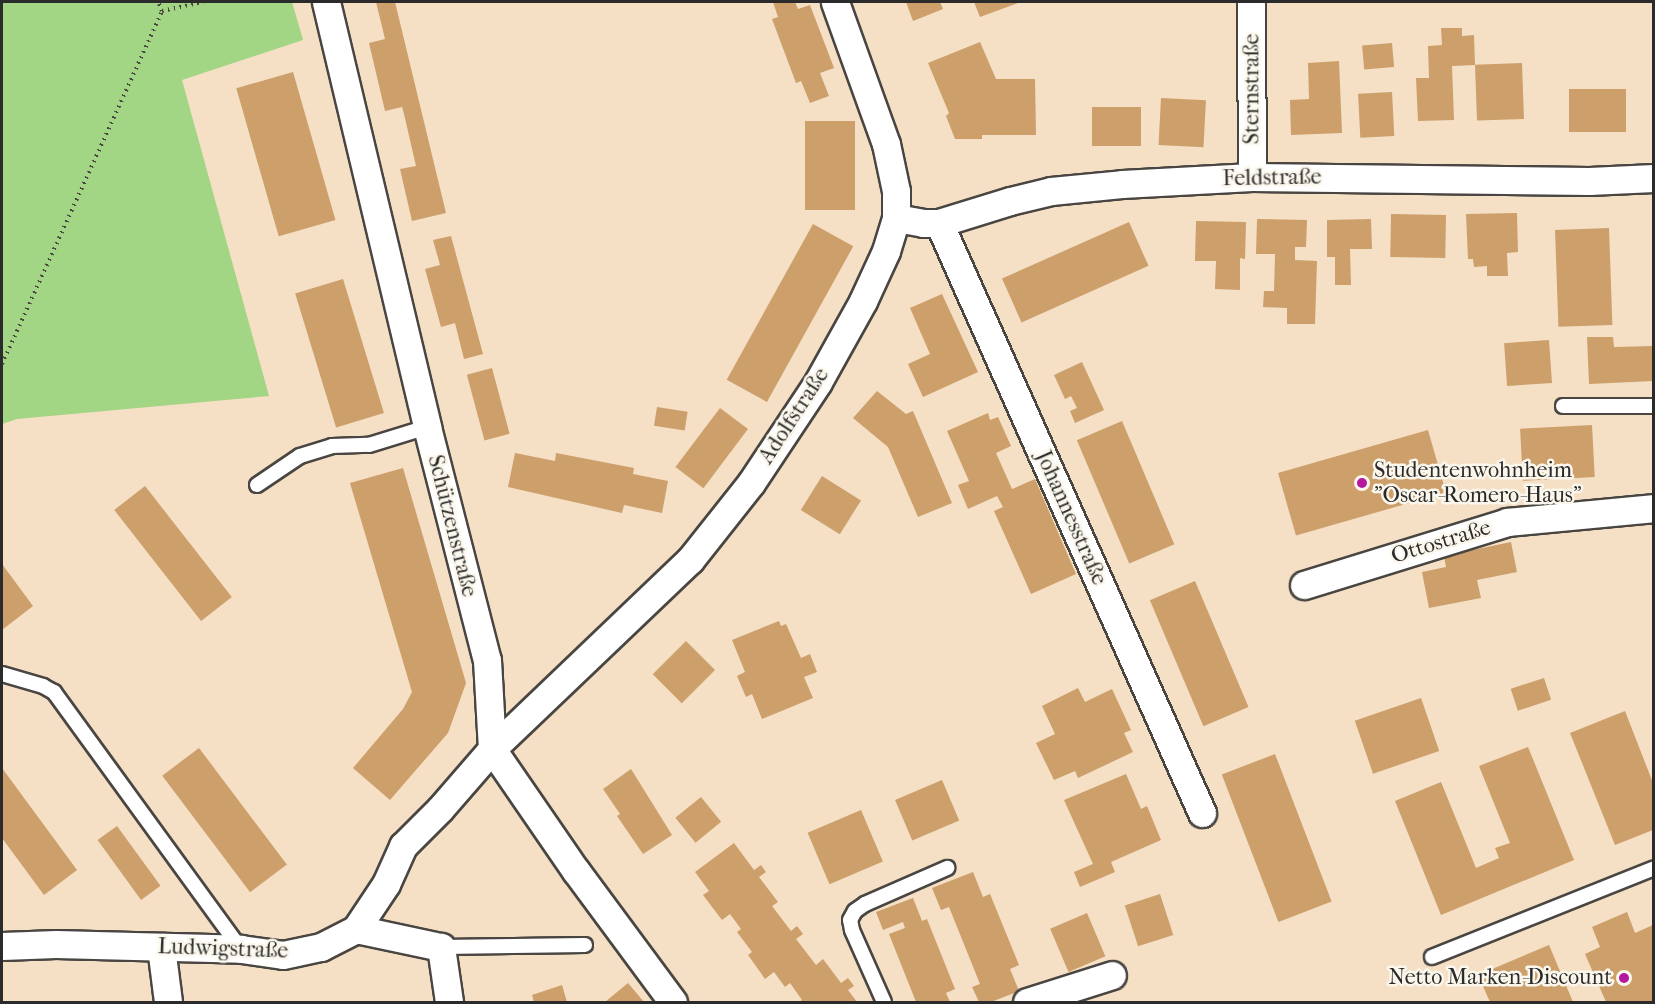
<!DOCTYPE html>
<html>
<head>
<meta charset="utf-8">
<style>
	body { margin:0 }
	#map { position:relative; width:1655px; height:1004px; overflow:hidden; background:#f5dfc5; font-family:"IM FELL French Canon",serif }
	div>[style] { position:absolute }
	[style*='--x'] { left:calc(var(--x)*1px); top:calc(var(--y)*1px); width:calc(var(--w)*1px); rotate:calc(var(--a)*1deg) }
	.green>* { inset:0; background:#a2d584 }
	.building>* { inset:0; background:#cc9f6b; transform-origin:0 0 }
	.path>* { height:4px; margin-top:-2px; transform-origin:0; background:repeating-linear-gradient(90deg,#494642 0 1.5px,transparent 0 6px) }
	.roads { filter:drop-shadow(2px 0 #494642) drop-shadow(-2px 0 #494642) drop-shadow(0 2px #494642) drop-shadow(0 -2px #494642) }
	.service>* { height:14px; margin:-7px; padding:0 7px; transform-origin:7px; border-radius:7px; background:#fff }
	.minor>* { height:27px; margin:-13.5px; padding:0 13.5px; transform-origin:13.5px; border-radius:13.5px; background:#fff }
	.dots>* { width:16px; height:16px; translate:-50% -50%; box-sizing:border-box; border:3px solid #fbf7ec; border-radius:50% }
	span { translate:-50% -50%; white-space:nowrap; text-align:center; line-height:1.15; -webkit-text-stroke:5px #fbf7ec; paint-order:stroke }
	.street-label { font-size:22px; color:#2b2b2b }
	.poi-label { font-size:22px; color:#2b2b2b }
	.left { translate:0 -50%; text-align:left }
	.right { translate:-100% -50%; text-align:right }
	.frame { position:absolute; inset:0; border:3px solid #2b2b2b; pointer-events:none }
</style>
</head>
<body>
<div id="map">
	<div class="green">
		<div style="clip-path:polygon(2px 2px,292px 2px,303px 40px,182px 80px,269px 396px,17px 419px,2px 424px)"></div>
	</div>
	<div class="building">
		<div style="clip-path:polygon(376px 2px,395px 2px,446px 213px,412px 221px,400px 169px,416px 166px,404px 114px,402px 107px,385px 111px,369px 43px,385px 39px)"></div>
		<div style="clip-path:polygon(773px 2px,795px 2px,798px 9px,810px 5px,834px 68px,820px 73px,829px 96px,810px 103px,801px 81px,796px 83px,772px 19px,778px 17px)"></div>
		<div style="clip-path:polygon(906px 2px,940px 2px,943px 9px,913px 21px)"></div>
		<div style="clip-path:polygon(974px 2px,1021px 2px,980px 17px)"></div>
		<div style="clip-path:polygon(1441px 28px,1462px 28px,1462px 36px,1474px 35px,1475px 65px,1452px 66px,1454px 120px,1418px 121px,1416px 78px,1429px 78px,1428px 46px,1442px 45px)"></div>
		<div style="clip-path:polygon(980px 42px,996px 79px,1035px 79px,1036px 135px,982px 135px,982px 139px,955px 139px,946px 116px,949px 113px,928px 63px)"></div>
		<div style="left:1392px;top:43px;width:24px;height:30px;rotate:85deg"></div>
		<div style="clip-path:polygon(1339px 61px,1342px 133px,1291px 135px,1290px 100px,1309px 99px,1308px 63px)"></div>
		<div style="left:1522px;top:63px;width:56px;height:47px;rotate:88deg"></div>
		<div style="left:293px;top:72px;width:154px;height:59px;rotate:74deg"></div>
		<div style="left:1569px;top:89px;width:57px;height:43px"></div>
		<div style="left:1392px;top:92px;width:44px;height:34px;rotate:87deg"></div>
		<div style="left:1161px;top:98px;width:45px;height:47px;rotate:3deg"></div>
		<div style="left:1092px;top:107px;width:49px;height:39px"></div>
		<div style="left:855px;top:121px;width:89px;height:50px;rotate:90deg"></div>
		<div style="clip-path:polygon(1517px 213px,1518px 252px,1507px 253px,1508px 276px,1487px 276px,1487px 266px,1474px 267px,1473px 259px,1468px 259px,1466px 214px)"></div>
		<div style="left:1391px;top:214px;width:55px;height:43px;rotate:1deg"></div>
		<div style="clip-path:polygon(1257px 219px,1307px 220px,1306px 247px,1295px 247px,1295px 260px,1317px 261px,1315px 324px,1287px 324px,1287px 308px,1263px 307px,1264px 291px,1274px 291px,1275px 254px,1256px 254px)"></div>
		<div style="clip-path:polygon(1371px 219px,1372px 249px,1350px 249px,1351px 285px,1335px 285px,1335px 257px,1327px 257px,1327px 220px)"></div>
		<div style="clip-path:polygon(1196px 221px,1246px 222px,1245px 259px,1240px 258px,1240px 290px,1215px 289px,1216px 261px,1195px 261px)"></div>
		<div style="left:1129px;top:222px;width:48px;height:139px;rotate:66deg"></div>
		<div style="left:813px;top:224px;width:46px;height:178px;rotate:29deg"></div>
		<div style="left:1609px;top:228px;width:97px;height:54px;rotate:88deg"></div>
		<div style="clip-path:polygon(451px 236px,483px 354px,464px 359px,455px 323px,441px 327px,425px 269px,440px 265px,433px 240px)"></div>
		<div style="left:343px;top:279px;width:140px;height:50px;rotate:73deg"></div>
		<div style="clip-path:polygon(942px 294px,978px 372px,923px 397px,908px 364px,930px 354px,910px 308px)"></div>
		<div style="clip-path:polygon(1587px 337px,1613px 337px,1614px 347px,1653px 346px,1653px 381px,1589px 384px)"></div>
		<div style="left:1549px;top:340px;width:43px;height:45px;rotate:86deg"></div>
		<div style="clip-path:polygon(1082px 362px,1104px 410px,1075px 423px,1070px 411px,1077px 408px,1071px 396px,1065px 399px,1054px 375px)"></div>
		<div style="left:492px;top:368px;width:68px;height:26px;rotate:75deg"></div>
		<div style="clip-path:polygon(877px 391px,906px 414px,913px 411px,952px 503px,918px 517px,888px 447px,853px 418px)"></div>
		<div style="left:657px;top:407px;width:31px;height:19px;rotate:9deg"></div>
		<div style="left:720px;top:408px;width:35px;height:74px;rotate:37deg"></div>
		<div style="clip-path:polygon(988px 413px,990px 420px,998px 417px,1011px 446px,996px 453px,1012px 489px,1035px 479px,1076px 574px,1031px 594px,994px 511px,1003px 507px,997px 496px,968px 509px,958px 485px,969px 481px,947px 431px)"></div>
		<div style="left:1122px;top:421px;width:134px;height:49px;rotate:67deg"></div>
		<div style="left:1592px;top:425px;width:52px;height:72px;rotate:87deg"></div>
		<div style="left:1428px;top:430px;width:65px;height:156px;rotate:74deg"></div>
		<div style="clip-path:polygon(515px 453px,555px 461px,556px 453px,634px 468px,633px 474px,668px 481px,662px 513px,624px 505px,622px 513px,508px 487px)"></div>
		<div style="clip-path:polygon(403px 468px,466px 683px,448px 733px,390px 800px,353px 768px,403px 709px,412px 692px,350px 483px)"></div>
		<div style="left:822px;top:476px;width:46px;height:40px;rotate:32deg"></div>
		<div style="left:145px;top:486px;width:141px;height:39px;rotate:52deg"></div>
		<div style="clip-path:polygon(1511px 542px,1517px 572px,1477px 580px,1481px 598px,1429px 608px,1422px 572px,1446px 567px,1444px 556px)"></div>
		<div style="clip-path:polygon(2px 564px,33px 606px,2px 630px)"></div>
		<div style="left:1195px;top:581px;width:137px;height:49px;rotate:67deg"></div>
		<div style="clip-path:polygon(779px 621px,781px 626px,786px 624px,801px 658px,810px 654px,817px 672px,804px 677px,813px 698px,762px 719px,752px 694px,746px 697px,737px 676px,745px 672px,732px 640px)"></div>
		<div style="left:686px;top:641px;width:41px;height:47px;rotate:45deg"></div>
		<div style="left:1544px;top:678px;width:23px;height:35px;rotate:72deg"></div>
		<div style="clip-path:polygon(1078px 688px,1085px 702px,1112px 689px,1131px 730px,1124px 733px,1133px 752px,1078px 778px,1075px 771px,1054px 780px,1036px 743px,1055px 734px,1042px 706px)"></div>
		<div style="left:1421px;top:698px;width:56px;height:70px;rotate:71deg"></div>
		<div style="clip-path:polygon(1625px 711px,1653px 783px,1653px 830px,1615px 845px,1570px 733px)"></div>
		<div style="clip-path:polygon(1528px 747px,1574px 860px,1441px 915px,1395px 801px,1441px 782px,1476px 868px,1499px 858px,1495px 848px,1510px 843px,1479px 766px)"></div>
		<div style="left:199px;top:748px;width:146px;height:46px;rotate:53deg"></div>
		<div style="left:1275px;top:754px;width:158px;height:57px;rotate:69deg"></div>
		<div style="clip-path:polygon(2px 768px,77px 870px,44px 895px,2px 838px)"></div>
		<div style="clip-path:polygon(631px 769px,672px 835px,643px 854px,617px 816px,620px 814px,603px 789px)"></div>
		<div style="clip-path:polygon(1126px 774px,1141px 809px,1147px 806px,1161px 840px,1111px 862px,1115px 872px,1080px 887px,1074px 872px,1093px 864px,1064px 800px)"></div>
		<div style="left:942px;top:780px;width:44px;height:51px;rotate:67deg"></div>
		<div style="left:701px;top:797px;width:32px;height:33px;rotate:51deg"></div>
		<div style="left:861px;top:810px;width:56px;height:58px;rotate:67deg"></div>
		<div style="left:117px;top:826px;width:74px;height:24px;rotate:54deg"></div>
		<div style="clip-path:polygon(734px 843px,754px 870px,761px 865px,766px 872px,759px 877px,778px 902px,772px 906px,791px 931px,797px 926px,803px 934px,796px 939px,816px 965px,823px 959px,841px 983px,848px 978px,854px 986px,848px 990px,857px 1002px,799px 1002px,802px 1000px,790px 983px,785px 987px,774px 972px,765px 979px,748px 955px,752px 952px,737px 932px,741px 929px,730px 914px,722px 920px,703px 895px,709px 891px,695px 872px)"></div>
		<div style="clip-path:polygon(973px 872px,983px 897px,990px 894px,1019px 965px,1010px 969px,1019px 991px,991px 1002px,979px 1002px,972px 987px,980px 984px,949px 907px,941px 910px,932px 888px)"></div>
		<div style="left:1160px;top:894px;width:43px;height:37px;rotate:72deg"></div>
		<div style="clip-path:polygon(913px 898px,922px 921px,927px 919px,955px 989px,946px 993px,950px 1002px,916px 1002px,889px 934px,905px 928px,903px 922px,883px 930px,876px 912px)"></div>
		<div style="clip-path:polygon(1627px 912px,1635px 933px,1653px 925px,1653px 1002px,1606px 1002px,1585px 954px,1600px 947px,1592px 927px)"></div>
		<div style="left:1087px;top:913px;width:47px;height:40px;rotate:67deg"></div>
		<div style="clip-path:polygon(1549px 945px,1573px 1002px,1490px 1002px,1478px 975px)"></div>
		<div style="clip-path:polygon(628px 983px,644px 1002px,605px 1002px)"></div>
		<div style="clip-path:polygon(562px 985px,567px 1002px,534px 1002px,532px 995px)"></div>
	</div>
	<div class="path">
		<div style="--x:162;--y:11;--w:42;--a:-12.4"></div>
		<div style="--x:2;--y:364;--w:388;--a:-65.6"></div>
		<div style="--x:162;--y:11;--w:10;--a:-114"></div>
	</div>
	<div class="roads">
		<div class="service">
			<div style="--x:1563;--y:406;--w:91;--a:0"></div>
			<div style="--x:257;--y:485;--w:52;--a:-34"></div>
			<div style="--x:300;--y:456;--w:34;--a:-17"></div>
			<div style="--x:332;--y:446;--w:37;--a:-2"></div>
			<div style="--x:369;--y:445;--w:61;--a:-17.2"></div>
			<div style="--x:2;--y:674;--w:43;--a:16.3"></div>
			<div style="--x:43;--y:686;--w:13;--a:29"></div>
			<div style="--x:54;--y:692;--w:318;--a:54"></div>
			<div style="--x:441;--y:947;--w:144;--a:-0.8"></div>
			<div style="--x:1432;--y:957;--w:239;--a:-21.8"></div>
			<div style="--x:884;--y:1002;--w:79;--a:-114"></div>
			<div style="--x:852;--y:930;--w:10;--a:-101"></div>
			<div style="--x:850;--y:920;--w:10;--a:-61"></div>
			<div style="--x:855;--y:911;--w:12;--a:-35"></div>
			<div style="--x:865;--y:904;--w:90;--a:-23.7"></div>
		</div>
		<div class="minor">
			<div style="--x:326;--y:2;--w:437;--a:76.6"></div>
			<div style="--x:427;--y:427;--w:241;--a:75.6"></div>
			<div style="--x:487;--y:660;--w:89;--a:86.8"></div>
			<div style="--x:492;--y:749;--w:148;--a:55.5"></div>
			<div style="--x:576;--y:871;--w:163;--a:53.5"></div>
			<div style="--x:1251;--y:2;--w:175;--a:89.7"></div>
			<div style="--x:896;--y:218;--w:27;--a:10"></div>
			<div style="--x:923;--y:223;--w:16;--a:0"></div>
			<div style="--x:939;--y:223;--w:74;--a:-17.2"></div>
			<div style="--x:1010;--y:201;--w:42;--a:-13.7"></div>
			<div style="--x:1051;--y:191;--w:71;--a:-5.6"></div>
			<div style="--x:1122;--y:184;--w:130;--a:-3.1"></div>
			<div style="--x:1252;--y:177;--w:337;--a:0.7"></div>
			<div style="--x:1589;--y:181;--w:65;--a:-2.6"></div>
			<div style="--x:939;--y:223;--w:646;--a:65.97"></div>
			<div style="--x:1304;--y:585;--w:213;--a:-17.2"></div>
			<div style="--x:1507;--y:522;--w:148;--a:-5.4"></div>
			<div style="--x:356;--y:929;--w:87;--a:12"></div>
			<div style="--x:441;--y:947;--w:56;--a:81.7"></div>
			<div style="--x:2;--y:946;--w:54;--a:-2.1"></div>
			<div style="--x:56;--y:944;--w:185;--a:1.5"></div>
			<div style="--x:241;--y:949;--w:42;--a:8.1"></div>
			<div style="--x:283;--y:955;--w:39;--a:-12"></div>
			<div style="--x:321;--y:947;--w:39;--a:-27"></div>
			<div style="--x:356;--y:929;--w:54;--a:-56.3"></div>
			<div style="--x:386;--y:884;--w:42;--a:-65.9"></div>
			<div style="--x:403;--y:846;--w:52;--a:-45"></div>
			<div style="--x:440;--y:809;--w:79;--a:-49.1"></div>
			<div style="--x:492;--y:749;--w:274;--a:-43.7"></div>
			<div style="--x:690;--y:560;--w:98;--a:-51.6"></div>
			<div style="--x:751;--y:483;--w:121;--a:-56.4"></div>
			<div style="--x:818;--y:382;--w:93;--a:-60.9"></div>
			<div style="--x:863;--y:301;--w:55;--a:-65.3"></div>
			<div style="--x:886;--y:251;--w:34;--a:-73"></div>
			<div style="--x:896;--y:218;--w:27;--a:-90"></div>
			<div style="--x:896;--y:191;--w:48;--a:-102"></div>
			<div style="--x:886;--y:144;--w:151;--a:-109.8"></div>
			<div style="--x:161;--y:947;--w:55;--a:82.7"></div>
			<div style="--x:1027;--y:1002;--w:89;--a:-17.6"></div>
		</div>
	</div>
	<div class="dots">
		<div style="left:1362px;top:483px;background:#b5179e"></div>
		<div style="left:1624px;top:978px;background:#b5179e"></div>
	</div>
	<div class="street-label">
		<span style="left:1252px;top:89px;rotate:-90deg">Sternstraße</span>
		<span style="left:1272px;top:178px;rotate:-1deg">Feldstraße</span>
		<span style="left:794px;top:416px;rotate:-57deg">Adolfstraße</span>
		<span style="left:1071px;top:518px;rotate:66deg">Johannesstraße</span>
		<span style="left:452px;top:526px;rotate:76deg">Schützenstraße</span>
		<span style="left:1441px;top:542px;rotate:-17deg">Ottostraße</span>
		<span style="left:223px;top:949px;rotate:2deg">Ludwigstraße</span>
	</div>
	<div class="poi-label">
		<span class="left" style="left:1374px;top:483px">Studentenwohnheim<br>"Oscar-Romero-Haus"</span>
		<span class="right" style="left:1612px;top:978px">Netto Marken-Discount</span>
	</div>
	<div class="frame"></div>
</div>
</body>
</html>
